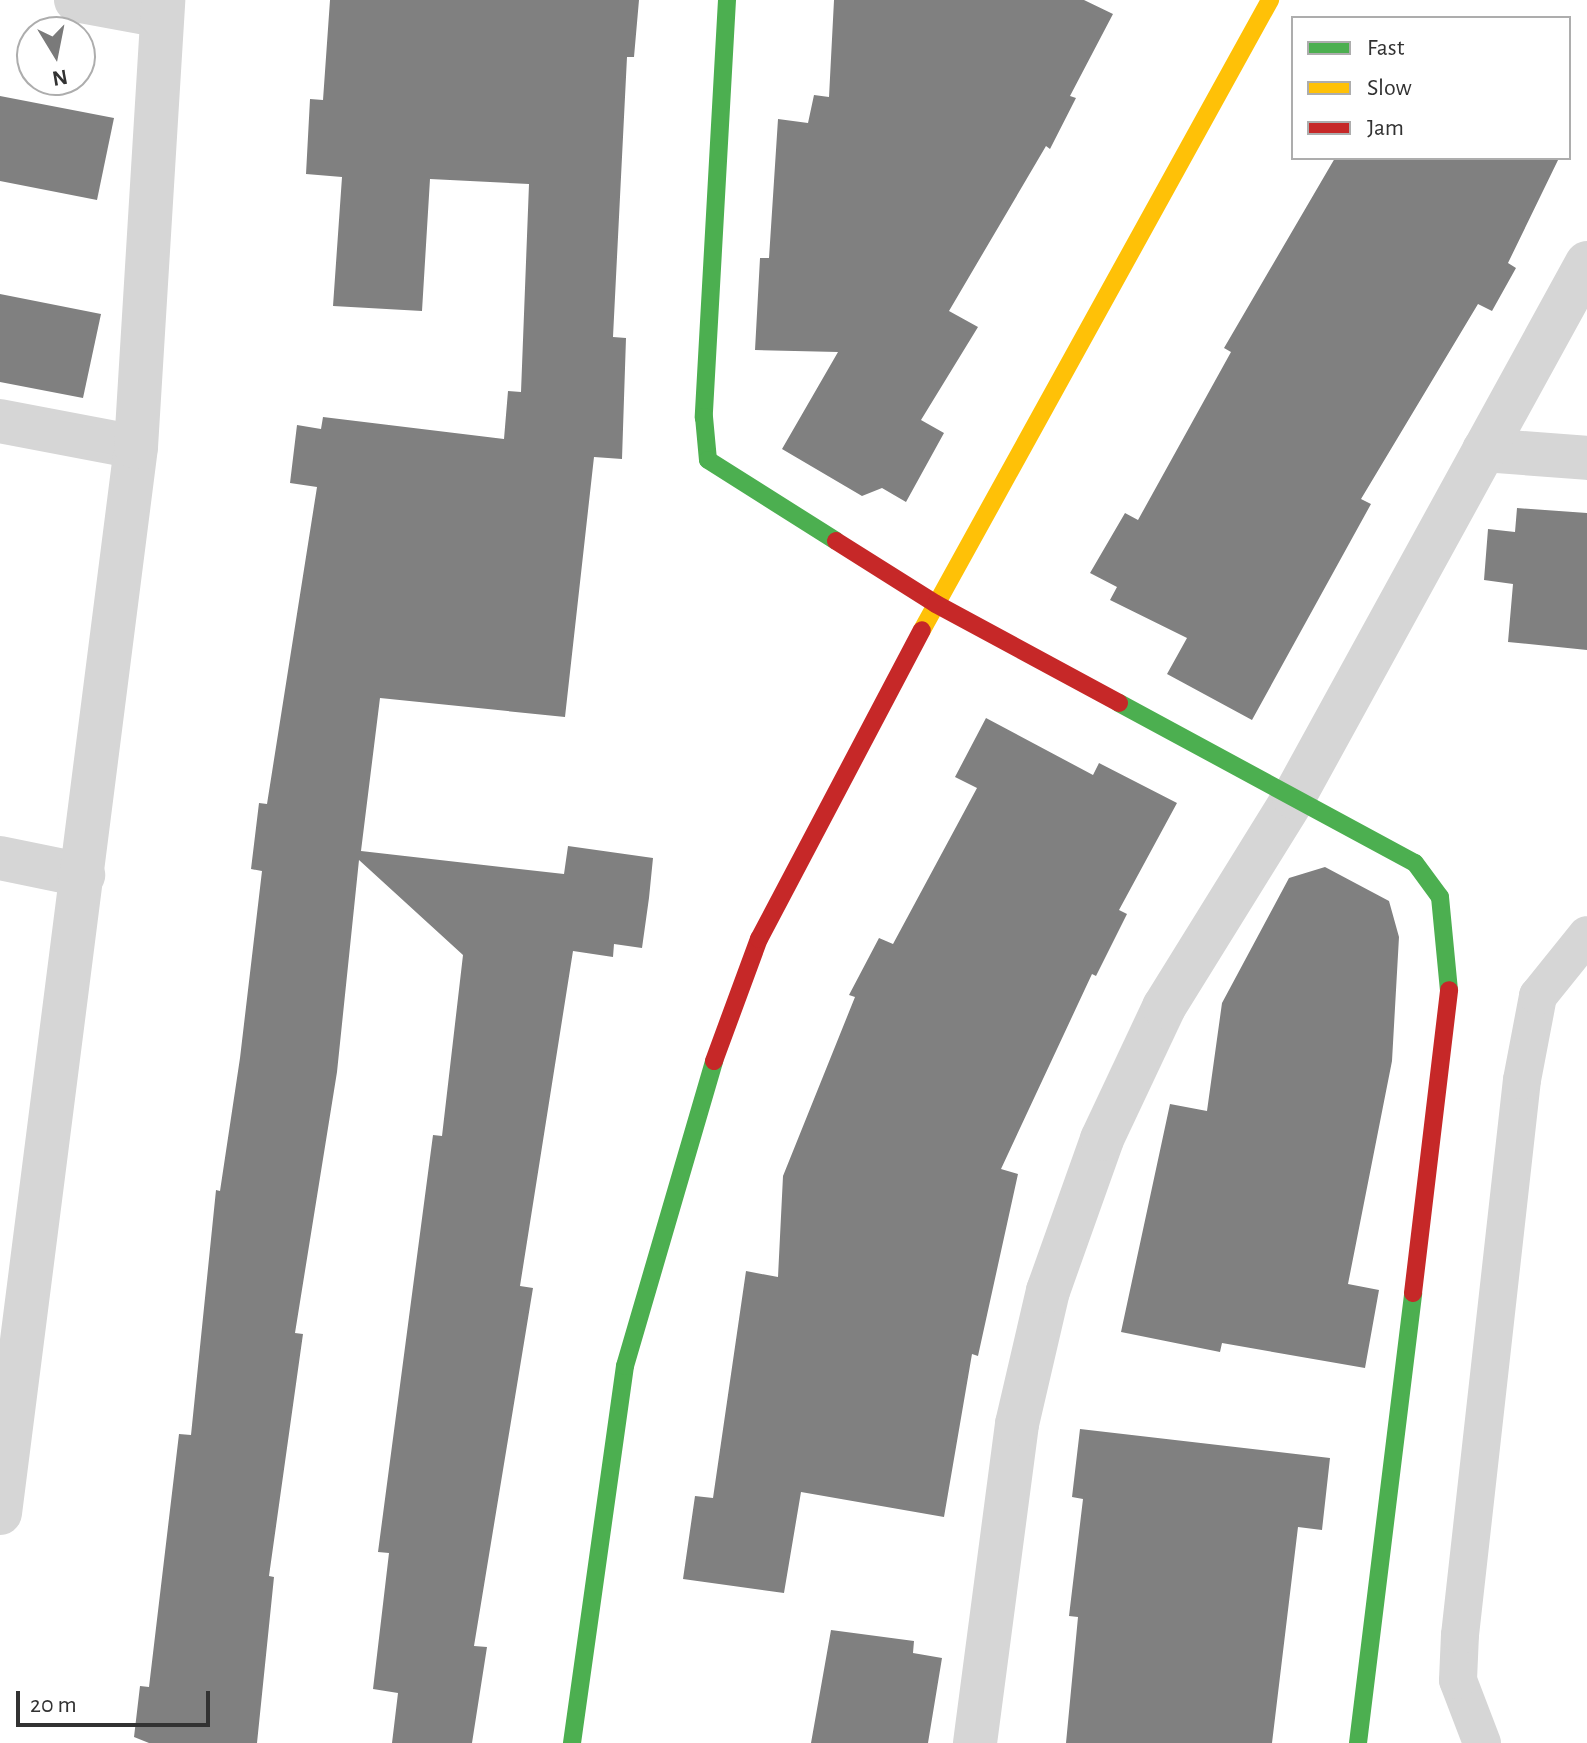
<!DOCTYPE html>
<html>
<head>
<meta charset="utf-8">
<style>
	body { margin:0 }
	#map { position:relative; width:1587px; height:1743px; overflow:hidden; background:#fff; font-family:"Alegreya Sans",sans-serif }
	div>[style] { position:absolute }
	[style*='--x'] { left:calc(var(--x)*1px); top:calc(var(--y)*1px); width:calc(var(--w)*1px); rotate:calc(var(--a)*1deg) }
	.building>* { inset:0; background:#808080 }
	.lane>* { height:38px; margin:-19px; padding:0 19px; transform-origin:19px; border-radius:19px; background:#d6d6d6 }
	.street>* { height:44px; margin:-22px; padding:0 22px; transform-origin:22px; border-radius:22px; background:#d6d6d6 }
	.fast>* { height:18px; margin:-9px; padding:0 9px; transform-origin:9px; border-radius:9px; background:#4caf50 }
	.slow>* { height:18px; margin:-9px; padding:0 9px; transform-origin:9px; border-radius:9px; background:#ffc107 }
	.jam>* { height:18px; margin:-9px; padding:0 9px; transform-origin:9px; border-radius:9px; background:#c62828 }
	span { translate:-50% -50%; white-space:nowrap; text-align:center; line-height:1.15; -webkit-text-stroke:8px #fff; paint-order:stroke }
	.legend { position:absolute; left:1291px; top:16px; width:280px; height:144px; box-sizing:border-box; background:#fff; border:2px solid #adadad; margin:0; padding:10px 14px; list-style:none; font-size:24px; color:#323232 }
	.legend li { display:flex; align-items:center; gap:16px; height:40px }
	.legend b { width:40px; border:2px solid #adadad }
	.north { position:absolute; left:16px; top:16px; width:80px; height:80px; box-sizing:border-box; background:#fff; border:2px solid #adadad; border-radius:50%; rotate:170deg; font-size:22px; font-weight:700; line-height:32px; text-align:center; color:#323232 }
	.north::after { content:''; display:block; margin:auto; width:28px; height:36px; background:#7a7a7a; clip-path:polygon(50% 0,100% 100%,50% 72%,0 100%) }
	.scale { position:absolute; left:16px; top:1691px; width:194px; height:36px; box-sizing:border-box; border:4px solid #323232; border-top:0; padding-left:10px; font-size:24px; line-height:28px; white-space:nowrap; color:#323232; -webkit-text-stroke:6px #fff; paint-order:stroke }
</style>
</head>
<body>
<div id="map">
	<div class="building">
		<div style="clip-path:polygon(330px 0,639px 0,634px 57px,627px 57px,613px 337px,626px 338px,622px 459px,594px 457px,565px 717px,380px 698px,361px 851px,564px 874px,568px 846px,653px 858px,649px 898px,642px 948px,614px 944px,613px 957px,573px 951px,520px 1286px,533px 1288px,474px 1646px,487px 1647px,472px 1743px,392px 1743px,398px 1693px,373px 1689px,389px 1553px,378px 1552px,433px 1135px,442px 1136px,463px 955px,359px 860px,337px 1072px,295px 1333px,303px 1334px,269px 1576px,274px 1577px,257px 1743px,149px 1743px,134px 1737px,140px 1686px,149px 1687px,179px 1434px,191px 1435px,216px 1190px,220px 1191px,240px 1058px,262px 871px,251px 869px,259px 803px,267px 804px,317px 487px,290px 483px,297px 425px,321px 429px,323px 417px,504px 439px,508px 391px,521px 392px,529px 184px,430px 179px,422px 311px,333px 306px,342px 177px,306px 174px,310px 99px,323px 100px)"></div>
		<div style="clip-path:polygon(834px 0,1084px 0,1113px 14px,1070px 96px,1076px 98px,1050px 149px,1046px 146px,949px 311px,978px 327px,921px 420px,944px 433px,906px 502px,882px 488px,862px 496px,782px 449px,838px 352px,755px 350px,760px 258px,769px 258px,778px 119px,808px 123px,814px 95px,829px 97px)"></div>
		<div style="clip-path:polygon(0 96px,114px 118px,97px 200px,0 181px)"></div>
		<div style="clip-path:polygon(1335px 158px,1559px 158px,1508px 263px,1516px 268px,1492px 311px,1478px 304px,1361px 499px,1371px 504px,1252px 720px,1167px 674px,1187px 638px,1110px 600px,1117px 587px,1090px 573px,1125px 513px,1138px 520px,1231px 352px,1224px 348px)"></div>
		<div style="clip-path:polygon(0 294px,101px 314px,83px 398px,0 382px)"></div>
		<div style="clip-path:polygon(1517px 508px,1587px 513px,1587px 650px,1508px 642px,1513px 584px,1484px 580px,1488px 529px,1515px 532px)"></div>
		<div style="clip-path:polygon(986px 718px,1093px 775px,1099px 763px,1177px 803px,1119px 910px,1127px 914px,1096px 976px,1092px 974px,1001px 1169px,1018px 1174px,978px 1356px,972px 1354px,944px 1517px,801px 1492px,784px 1593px,683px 1579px,695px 1496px,713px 1498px,746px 1271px,778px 1277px,783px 1176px,855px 997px,849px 995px,879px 938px,893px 944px,977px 788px,955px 777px)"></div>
		<div style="clip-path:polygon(1325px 867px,1389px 901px,1399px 937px,1392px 1061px,1348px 1284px,1379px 1290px,1365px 1368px,1222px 1343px,1220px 1352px,1121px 1332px,1170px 1104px,1207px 1111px,1222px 1003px,1289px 878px)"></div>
		<div style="clip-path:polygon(1080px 1429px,1330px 1458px,1322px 1530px,1298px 1527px,1272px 1743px,1066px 1743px,1078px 1617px,1069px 1616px,1083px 1499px,1072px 1497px)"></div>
		<div style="clip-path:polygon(831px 1630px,914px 1641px,913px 1653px,942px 1658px,928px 1743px,811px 1743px)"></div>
	</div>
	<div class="lane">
		<div style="--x:1482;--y:1743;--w:67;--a:-110.9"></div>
		<div style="--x:1458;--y:1680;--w:45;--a:-87.5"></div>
		<div style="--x:1460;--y:1635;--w:558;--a:-83.63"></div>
		<div style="--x:1522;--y:1080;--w:86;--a:-79.2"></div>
		<div style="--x:1538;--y:996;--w:78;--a:-51.2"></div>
	</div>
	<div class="street">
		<div style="--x:76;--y:0;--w:87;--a:10.5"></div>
		<div style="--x:0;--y:421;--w:138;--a:10.8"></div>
		<div style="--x:1484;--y:450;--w:103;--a:4.4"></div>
		<div style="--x:0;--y:858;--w:85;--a:11.6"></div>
		<div style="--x:0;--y:1513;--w:1075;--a:-82.73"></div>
		<div style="--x:136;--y:447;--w:448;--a:-86.5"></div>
		<div style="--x:975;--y:1743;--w:322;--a:-82.5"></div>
		<div style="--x:1017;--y:1424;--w:137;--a:-76.9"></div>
		<div style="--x:1048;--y:1291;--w:161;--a:-70.4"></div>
		<div style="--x:1102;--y:1139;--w:146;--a:-64.8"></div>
		<div style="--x:1164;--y:1007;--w:247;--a:-58.2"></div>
		<div style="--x:1294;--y:797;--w:609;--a:-61.25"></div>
	</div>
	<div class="fast">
		<div style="--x:727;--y:0;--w:418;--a:93.2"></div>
		<div style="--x:704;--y:417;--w:43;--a:84.7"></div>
		<div style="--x:708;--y:460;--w:151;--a:32.3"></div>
		<div style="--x:1119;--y:703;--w:336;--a:28.4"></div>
		<div style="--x:1415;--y:863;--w:42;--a:53.7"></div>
		<div style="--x:1440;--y:897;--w:93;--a:84.5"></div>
		<div style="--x:572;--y:1743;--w:381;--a:-82"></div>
		<div style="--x:625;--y:1366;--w:318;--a:-73.7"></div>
		<div style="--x:1358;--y:1743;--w:453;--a:-83"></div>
	</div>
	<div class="slow">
		<div style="--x:922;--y:630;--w:720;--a:-61.08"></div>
	</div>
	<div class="jam">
		<div style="--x:836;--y:541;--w:118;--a:32.2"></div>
		<div style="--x:936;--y:604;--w:208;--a:28.4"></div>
		<div style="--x:714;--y:1061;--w:130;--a:-69.8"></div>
		<div style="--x:759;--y:939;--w:349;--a:-62.2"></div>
		<div style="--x:1413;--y:1293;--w:305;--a:-83.2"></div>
	</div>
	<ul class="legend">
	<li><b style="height:10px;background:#4caf50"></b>Fast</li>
	<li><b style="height:10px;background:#ffc107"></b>Slow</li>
	<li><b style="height:10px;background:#c62828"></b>Jam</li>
	</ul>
	<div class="north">N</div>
	<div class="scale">20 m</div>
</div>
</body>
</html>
